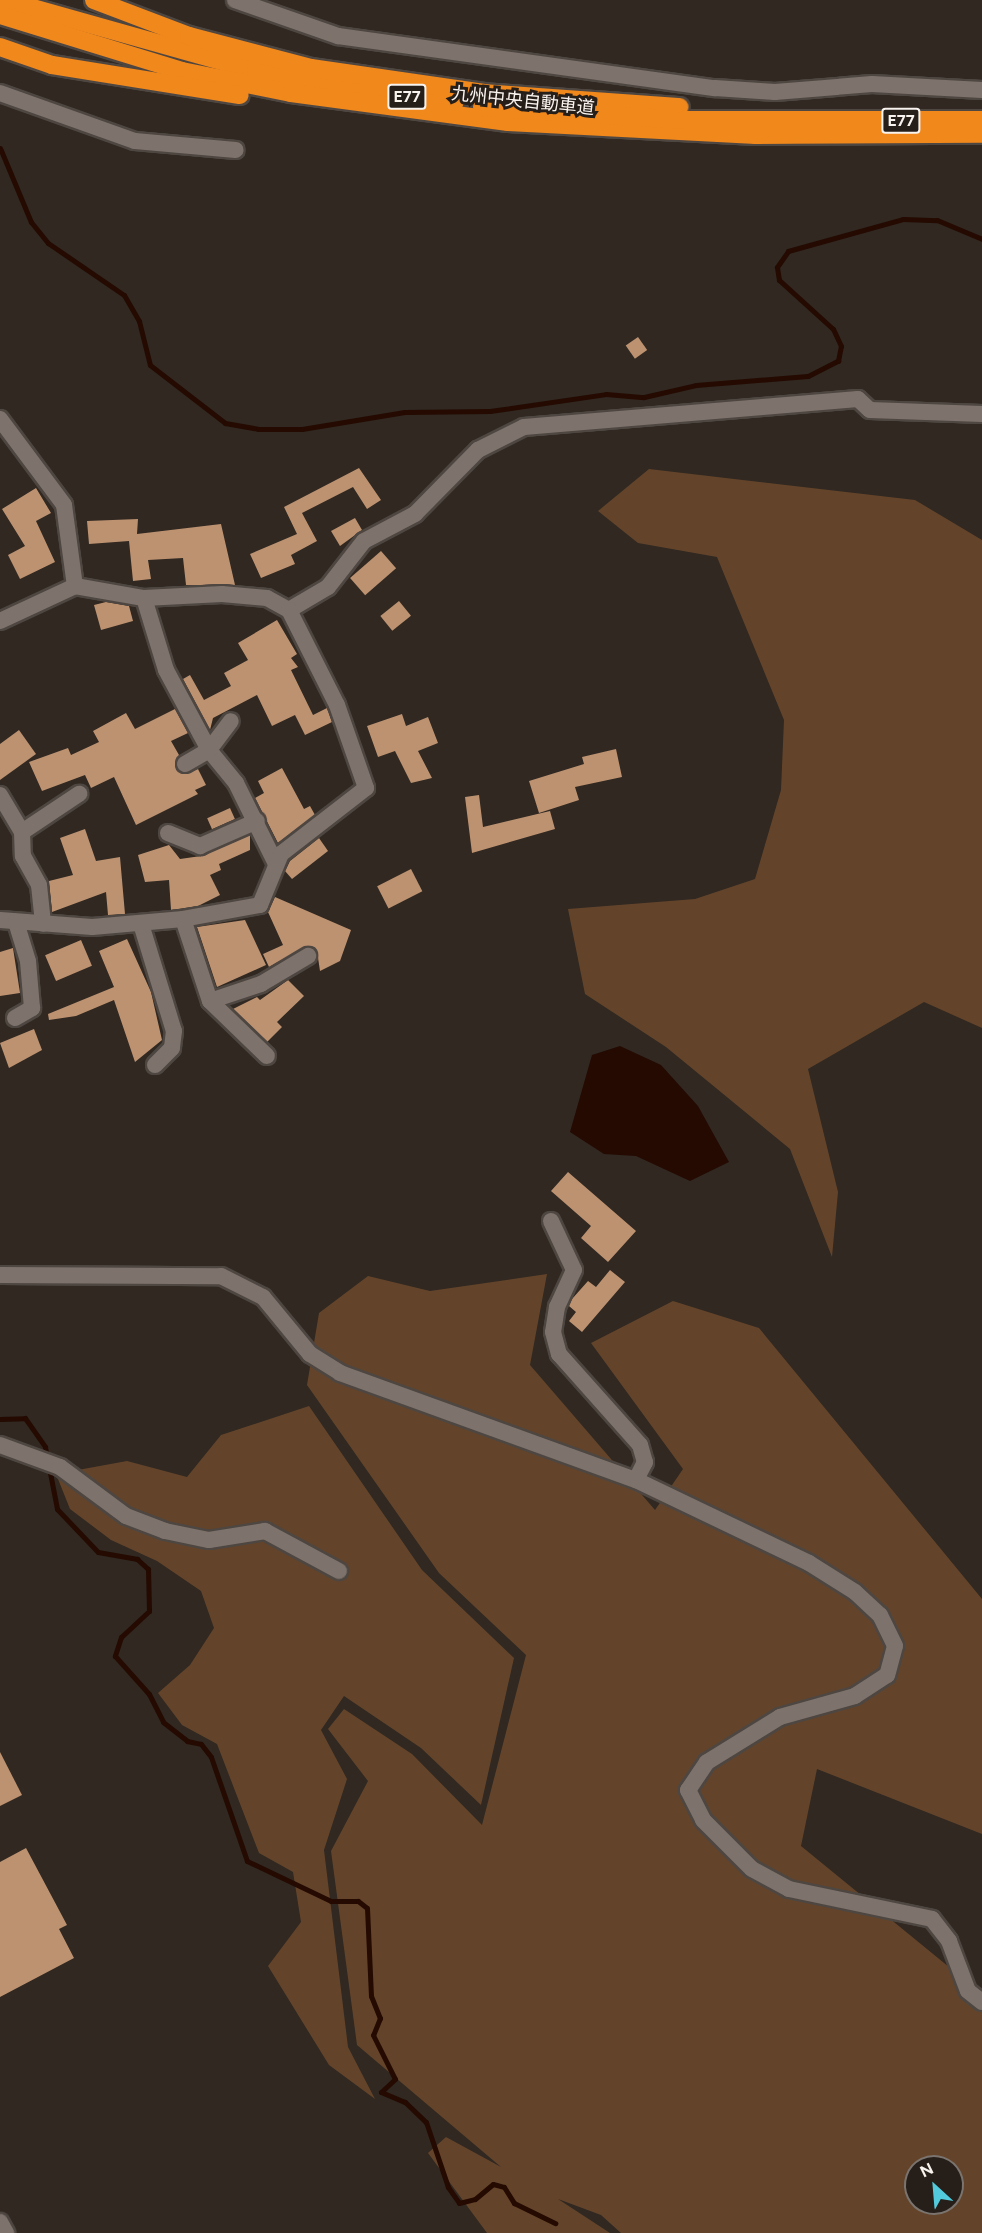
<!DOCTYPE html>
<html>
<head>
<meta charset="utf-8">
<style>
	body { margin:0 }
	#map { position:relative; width:982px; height:2233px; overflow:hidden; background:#302821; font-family:Figtree,"Noto Sans JP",sans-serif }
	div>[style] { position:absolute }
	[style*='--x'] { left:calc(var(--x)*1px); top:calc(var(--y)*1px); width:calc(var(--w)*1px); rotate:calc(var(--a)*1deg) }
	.green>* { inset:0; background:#63442a }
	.water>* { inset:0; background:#240a00 }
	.stream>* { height:5px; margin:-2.5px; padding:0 2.5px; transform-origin:2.5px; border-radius:2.5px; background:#240a00 }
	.building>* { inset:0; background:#bd9271; transform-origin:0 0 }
	.roads { filter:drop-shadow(2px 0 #4e4641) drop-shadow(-2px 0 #4e4641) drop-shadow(0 2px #4e4641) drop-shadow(0 -2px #4e4641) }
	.street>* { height:16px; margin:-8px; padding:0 8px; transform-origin:8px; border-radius:8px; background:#7e736c }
	.highway>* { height:18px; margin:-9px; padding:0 9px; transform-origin:9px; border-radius:9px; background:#f1881c }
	span { translate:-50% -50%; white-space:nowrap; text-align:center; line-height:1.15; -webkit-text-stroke:6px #261e18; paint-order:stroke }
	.shield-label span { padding:2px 4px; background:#261e18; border:2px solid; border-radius:4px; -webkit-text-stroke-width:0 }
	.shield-label { font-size:16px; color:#f9f3ef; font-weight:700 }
	.street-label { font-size:18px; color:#f9f3ef }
	.north { position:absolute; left:904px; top:2155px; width:60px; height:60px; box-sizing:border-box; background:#261e18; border:2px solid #7a736e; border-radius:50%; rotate:334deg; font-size:16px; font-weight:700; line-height:24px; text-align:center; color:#f9f3ef }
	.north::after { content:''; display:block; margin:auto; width:21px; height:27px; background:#53cadc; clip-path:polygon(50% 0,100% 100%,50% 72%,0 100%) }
</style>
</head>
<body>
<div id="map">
	<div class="green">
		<div style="clip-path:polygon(649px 469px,915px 500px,982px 540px,982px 1028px,924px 1002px,808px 1069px,838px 1192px,832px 1257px,790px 1149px,666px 1047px,585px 994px,568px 909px,695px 899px,755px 879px,781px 790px,784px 720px,717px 557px,638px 543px,598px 511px)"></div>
		<div style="clip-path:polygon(evenodd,547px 1274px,530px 1365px,655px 1510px,683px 1469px,591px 1343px,673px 1301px,759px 1328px,982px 1599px,982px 1834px,817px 1769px,801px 1846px,982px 1994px,982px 2233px,621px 2233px,601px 2215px,558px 2199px,610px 2233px,487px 2233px,428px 2153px,446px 2137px,501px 2167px,357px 2045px,331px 1851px,368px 1781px,328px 1729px,344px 1709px,412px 1754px,482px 1825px,526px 1655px,439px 1573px,307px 1385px,319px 1313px,368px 1276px,430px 1291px,547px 1274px,916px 2167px,952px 2167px,952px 2203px,916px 2203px,916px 2167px)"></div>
		<div style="clip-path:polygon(309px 1406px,422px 1570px,514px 1658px,481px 1805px,421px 1748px,344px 1696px,321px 1730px,347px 1779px,324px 1850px,348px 2047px,375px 2099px,329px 2065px,268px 1966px,301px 1922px,293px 1872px,259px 1853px,217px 1744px,182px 1725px,158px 1693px,190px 1665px,214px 1628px,201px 1591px,157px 1561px,111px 1540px,70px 1509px,56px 1474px,127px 1461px,187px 1477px,221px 1435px)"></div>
	</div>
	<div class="water">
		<div style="clip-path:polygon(620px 1046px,661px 1065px,698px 1106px,729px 1162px,690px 1181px,636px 1156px,604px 1154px,570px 1132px,592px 1055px)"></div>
	</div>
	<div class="stream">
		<div style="--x:0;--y:148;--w:80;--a:67.3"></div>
		<div style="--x:31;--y:222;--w:27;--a:51"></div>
		<div style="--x:48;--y:243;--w:92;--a:34.4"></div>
		<div style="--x:124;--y:295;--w:30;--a:60"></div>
		<div style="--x:139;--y:321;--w:45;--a:76"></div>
		<div style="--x:150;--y:365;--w:95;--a:37.7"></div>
		<div style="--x:225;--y:423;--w:34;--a:10"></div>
		<div style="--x:258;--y:429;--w:44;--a:0"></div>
		<div style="--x:302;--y:429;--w:104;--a:-9.4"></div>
		<div style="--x:405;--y:412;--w:85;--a:-0.7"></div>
		<div style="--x:490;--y:411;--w:117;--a:-8.3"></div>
		<div style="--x:606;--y:394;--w:38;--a:5"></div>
		<div style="--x:644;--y:397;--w:53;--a:-13"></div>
		<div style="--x:696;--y:385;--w:112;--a:-4.6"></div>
		<div style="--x:808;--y:376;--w:34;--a:-27"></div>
		<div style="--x:838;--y:361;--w:15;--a:-79"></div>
		<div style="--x:841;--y:346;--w:19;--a:-115"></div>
		<div style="--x:833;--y:329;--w:73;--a:-137.8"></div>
		<div style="--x:779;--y:280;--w:13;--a:-99"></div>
		<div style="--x:777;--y:267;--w:19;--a:-55"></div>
		<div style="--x:788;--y:251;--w:119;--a:-15.5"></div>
		<div style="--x:903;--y:219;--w:34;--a:2"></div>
		<div style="--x:937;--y:220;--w:49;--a:22.9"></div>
		<div style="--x:0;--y:1419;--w:25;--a:-2"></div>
		<div style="--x:25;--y:1418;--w:35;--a:55"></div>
		<div style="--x:45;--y:1447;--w:63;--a:79"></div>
		<div style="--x:57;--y:1509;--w:59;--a:46.4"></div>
		<div style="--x:98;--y:1552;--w:40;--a:10"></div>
		<div style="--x:137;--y:1559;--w:15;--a:42"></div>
		<div style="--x:148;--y:1569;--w:42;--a:88.6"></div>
		<div style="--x:149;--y:1611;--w:38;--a:137"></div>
		<div style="--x:121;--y:1637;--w:20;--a:108"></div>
		<div style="--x:115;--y:1656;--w:51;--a:48.2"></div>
		<div style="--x:149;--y:1694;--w:31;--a:63"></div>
		<div style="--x:163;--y:1722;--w:31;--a:38"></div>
		<div style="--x:187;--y:1741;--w:14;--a:12"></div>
		<div style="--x:201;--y:1744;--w:16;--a:52"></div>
		<div style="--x:211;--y:1757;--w:110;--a:70.9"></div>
		<div style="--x:247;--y:1861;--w:93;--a:25.5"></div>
		<div style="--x:331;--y:1901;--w:27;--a:0"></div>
		<div style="--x:358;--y:1901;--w:11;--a:38"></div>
		<div style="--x:367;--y:1908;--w:88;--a:87.4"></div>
		<div style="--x:371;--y:1996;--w:24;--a:68"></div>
		<div style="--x:380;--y:2018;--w:18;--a:112"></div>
		<div style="--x:373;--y:2035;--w:49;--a:63.4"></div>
		<div style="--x:395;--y:2079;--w:19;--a:137"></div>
		<div style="--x:381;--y:2092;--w:26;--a:23"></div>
		<div style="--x:405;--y:2102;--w:29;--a:44"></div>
		<div style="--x:426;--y:2122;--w:69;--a:71.3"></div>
		<div style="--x:448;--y:2187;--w:19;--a:55"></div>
		<div style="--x:459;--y:2203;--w:16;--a:-14"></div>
		<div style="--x:475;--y:2199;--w:23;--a:-40"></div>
		<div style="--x:493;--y:2184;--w:11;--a:15"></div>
		<div style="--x:504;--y:2187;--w:19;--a:58"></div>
		<div style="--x:514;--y:2203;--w:46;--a:26"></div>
	</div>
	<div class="building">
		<div style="left:638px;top:337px;width:16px;height:15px;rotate:55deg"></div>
		<div style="clip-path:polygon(359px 468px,381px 500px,367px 509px,353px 487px,302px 513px,317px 541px,291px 555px,295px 564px,261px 578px,250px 554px,297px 534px,284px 507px)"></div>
		<div style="clip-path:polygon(36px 488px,51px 513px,36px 521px,55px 562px,20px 579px,8px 555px,25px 546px,2px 509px)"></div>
		<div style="clip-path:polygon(355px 518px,362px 530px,340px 546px,331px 531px)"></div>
		<div style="clip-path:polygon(138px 519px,137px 534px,221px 524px,235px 585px,186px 585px,183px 558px,148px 560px,151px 579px,133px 581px,129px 541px,89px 544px,87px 521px)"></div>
		<div style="left:381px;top:551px;width:23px;height:41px;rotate:49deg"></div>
		<div style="left:399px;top:601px;width:19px;height:24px;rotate:51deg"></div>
		<div style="clip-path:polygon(106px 602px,129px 606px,133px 621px,101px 630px,94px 605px)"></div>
		<div style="clip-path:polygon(277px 620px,297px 654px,291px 658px,298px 667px,291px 670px,313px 715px,327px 708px,332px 722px,305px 735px,295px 715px,272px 726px,257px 695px,213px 718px,210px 730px,183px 679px,190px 675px,204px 700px,231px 686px,224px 673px,248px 660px,238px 643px)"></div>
		<div style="clip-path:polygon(175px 709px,188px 733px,171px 741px,179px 755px,175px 765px,184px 774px,198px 769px,206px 785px,195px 790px,198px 794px,136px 825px,114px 777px,91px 788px,85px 775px,42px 791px,29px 762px,68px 748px,71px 755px,99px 742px,93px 731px,126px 713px,135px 729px)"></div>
		<div style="clip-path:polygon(402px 714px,406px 726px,428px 717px,438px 743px,418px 751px,432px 778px,411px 783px,395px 751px,378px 757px,367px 726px)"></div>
		<div style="clip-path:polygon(19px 730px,36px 754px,0 780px,0 744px)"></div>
		<div style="clip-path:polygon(616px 749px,622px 777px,575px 787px,579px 800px,539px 813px,529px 781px,584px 764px,582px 757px)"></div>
		<div style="clip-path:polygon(282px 768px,304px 809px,310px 806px,315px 815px,278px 843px,255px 798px,264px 793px,258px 781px)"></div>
		<div style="clip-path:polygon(479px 795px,483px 827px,550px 811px,555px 829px,472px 853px,465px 797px)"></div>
		<div style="left:230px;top:808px;width:12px;height:25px;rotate:66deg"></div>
		<div style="clip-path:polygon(85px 829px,96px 861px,120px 857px,125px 914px,108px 915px,106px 892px,52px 912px,49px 881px,73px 875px,60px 838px)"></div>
		<div style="clip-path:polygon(250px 835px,250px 850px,219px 864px,221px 870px,210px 875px,220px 895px,198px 906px,171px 910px,169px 880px,145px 882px,138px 855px,169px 845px,180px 859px,201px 856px)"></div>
		<div style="clip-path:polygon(319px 838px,328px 851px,292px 879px,285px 871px,290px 861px)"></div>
		<div style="left:411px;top:869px;width:25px;height:38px;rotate:63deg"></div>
		<div style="clip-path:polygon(275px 897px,351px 930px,340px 961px,320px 971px,317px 951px,307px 946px,269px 967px,263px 954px,283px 945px,268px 912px)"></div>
		<div style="clip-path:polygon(245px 920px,266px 965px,217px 987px,197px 927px)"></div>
		<div style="clip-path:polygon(127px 939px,151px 992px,162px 1040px,135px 1062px,114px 1000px,76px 1016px,49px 1020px,48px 1014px,114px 987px,99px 951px)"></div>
		<div style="left:81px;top:940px;width:28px;height:39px;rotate:67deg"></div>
		<div style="clip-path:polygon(13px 948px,20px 993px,0 996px,0 952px)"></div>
		<div style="clip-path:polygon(288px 980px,304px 996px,277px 1022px,282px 1027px,267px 1042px,233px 1009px,257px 997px,260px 1000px)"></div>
		<div style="clip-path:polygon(34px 1029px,42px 1050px,9px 1068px,0 1043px)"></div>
		<div style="clip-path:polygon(568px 1172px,636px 1231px,608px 1262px,581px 1238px,591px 1226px,551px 1191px)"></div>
		<div style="clip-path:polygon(610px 1270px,625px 1282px,582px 1332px,569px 1321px,576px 1312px,569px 1306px,572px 1299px,588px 1281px,596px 1287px)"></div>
		<div style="clip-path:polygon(0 1752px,22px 1795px,0 1806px)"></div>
		<div style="clip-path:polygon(26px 1848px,67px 1925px,59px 1929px,74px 1958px,0 1997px,0 1862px)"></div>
	</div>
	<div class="roads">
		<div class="street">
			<div style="--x:235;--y:0;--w:109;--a:19.3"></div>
			<div style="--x:338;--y:36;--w:381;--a:7.9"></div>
			<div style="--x:715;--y:88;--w:60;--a:3.8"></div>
			<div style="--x:775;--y:92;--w:97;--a:-4.7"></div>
			<div style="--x:872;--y:84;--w:110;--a:3.1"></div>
			<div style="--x:0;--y:93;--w:143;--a:19.6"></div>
			<div style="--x:135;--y:141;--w:101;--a:5.1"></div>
			<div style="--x:0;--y:419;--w:107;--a:53.3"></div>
			<div style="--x:64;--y:505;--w:82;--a:82.3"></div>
			<div style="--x:144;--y:598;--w:75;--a:73"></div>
			<div style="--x:166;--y:670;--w:91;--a:61.7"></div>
			<div style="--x:209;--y:750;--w:43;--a:50.7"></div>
			<div style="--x:236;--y:783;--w:88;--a:63.7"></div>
			<div style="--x:289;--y:610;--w:45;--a:-30.5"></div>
			<div style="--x:328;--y:587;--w:58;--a:-52"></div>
			<div style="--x:364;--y:541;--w:58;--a:-27.9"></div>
			<div style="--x:415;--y:514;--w:90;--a:-45.5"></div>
			<div style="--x:478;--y:450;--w:51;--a:-26.6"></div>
			<div style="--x:524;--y:427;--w:335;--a:-4.8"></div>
			<div style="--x:858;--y:399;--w:16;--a:43"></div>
			<div style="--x:870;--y:410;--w:112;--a:2"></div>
			<div style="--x:0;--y:621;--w:83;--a:-25"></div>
			<div style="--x:75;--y:586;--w:70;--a:9.9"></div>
			<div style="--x:144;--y:598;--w:78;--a:-2.9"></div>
			<div style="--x:222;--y:594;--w:45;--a:5.1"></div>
			<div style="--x:267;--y:598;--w:25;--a:29"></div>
			<div style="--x:289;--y:610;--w:106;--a:63.2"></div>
			<div style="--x:337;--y:705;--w:88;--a:70.7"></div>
			<div style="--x:366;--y:788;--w:108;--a:142.2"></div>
			<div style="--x:281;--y:854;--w:55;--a:112.4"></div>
			<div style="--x:260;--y:905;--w:78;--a:169.7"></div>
			<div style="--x:183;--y:919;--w:91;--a:175"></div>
			<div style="--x:92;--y:927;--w:92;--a:-175.6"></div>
			<div style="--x:185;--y:764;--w:28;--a:-30"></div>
			<div style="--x:209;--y:750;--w:36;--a:-53"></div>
			<div style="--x:0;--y:795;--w:43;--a:59.3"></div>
			<div style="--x:22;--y:832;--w:24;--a:88"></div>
			<div style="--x:23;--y:856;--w:33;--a:61"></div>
			<div style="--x:39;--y:885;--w:39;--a:84"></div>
			<div style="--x:22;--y:832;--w:69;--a:-33.7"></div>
			<div style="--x:168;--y:833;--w:35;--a:22"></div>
			<div style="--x:200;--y:846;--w:62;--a:-23.7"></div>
			<div style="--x:183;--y:919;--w:86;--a:71.8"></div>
			<div style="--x:210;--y:1001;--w:79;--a:44"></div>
			<div style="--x:141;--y:924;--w:112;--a:72.9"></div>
			<div style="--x:174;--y:1031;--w:17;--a:97"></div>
			<div style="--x:172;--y:1048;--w:24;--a:135"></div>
			<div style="--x:210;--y:1001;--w:54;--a:-18.4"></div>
			<div style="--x:261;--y:984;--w:55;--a:-30.8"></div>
			<div style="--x:15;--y:1018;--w:20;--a:-30"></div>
			<div style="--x:32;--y:1008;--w:47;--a:-94.9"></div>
			<div style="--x:28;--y:961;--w:41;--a:-107.1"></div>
			<div style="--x:551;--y:1221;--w:54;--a:64.9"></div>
			<div style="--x:574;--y:1270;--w:41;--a:114.7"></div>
			<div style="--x:557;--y:1307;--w:25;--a:99"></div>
			<div style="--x:553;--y:1332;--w:23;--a:75"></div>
			<div style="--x:559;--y:1354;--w:122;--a:48.3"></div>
			<div style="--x:640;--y:1445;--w:18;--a:74"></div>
			<div style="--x:645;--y:1462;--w:20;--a:117"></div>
			<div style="--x:0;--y:1275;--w:221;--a:0.3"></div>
			<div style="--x:221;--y:1276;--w:47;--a:26.6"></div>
			<div style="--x:263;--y:1297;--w:74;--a:50.5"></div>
			<div style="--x:310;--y:1354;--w:36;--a:32"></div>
			<div style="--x:340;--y:1373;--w:315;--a:19.9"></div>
			<div style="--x:636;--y:1480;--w:192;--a:25.6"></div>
			<div style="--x:809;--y:1563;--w:54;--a:32.2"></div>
			<div style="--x:855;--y:1592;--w:34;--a:43"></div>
			<div style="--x:880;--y:1615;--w:34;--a:64"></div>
			<div style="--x:895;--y:1646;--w:30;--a:105"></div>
			<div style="--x:887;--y:1675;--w:38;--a:147"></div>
			<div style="--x:855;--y:1696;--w:78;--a:164.4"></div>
			<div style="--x:780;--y:1717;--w:86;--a:148.3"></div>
			<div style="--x:707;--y:1762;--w:34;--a:124"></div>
			<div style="--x:688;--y:1790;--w:34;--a:63"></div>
			<div style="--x:703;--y:1820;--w:69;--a:45"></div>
			<div style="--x:752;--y:1869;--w:42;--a:28.4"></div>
			<div style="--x:789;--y:1889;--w:146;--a:11.8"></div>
			<div style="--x:932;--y:1919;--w:28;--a:52"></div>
			<div style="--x:949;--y:1941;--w:53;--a:69.2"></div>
			<div style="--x:968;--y:1991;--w:18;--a:38"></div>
			<div style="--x:0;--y:1445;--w:64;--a:20.1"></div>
			<div style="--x:60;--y:1467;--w:82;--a:36.6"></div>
			<div style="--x:126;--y:1516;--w:42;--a:21"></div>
			<div style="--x:165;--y:1531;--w:45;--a:11.6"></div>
			<div style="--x:209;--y:1540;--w:57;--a:-9.1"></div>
			<div style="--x:265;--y:1531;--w:84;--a:28.4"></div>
			<div style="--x:0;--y:2222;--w:13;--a:61"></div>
		</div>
		<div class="highway">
			<div style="--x:4;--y:0;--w:262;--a:15.7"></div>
			<div style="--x:256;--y:71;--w:201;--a:9.2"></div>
			<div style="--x:94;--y:0;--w:102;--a:20.8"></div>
			<div style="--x:189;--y:36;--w:126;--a:14.7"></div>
			<div style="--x:311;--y:68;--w:175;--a:8.2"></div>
			<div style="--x:484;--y:93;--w:196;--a:4.1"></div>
			<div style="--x:0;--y:15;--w:190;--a:17.1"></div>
			<div style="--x:182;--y:71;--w:111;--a:11.4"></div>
			<div style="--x:291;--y:93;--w:219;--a:7.6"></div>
			<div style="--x:508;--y:122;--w:248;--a:3"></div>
			<div style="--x:756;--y:135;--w:226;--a:-0.3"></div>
			<div style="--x:0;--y:47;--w:55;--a:19.1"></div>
			<div style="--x:52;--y:65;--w:190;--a:9.1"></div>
			<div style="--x:482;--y:107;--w:202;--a:3.7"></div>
			<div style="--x:684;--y:120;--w:298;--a:0"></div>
		</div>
	</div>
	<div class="shield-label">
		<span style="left:407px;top:97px">E77</span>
		<span style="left:901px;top:121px">E77</span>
	</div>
	<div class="street-label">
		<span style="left:523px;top:101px;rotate:6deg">九州中央自動車道</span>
	</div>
	<div class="north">N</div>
</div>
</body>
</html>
